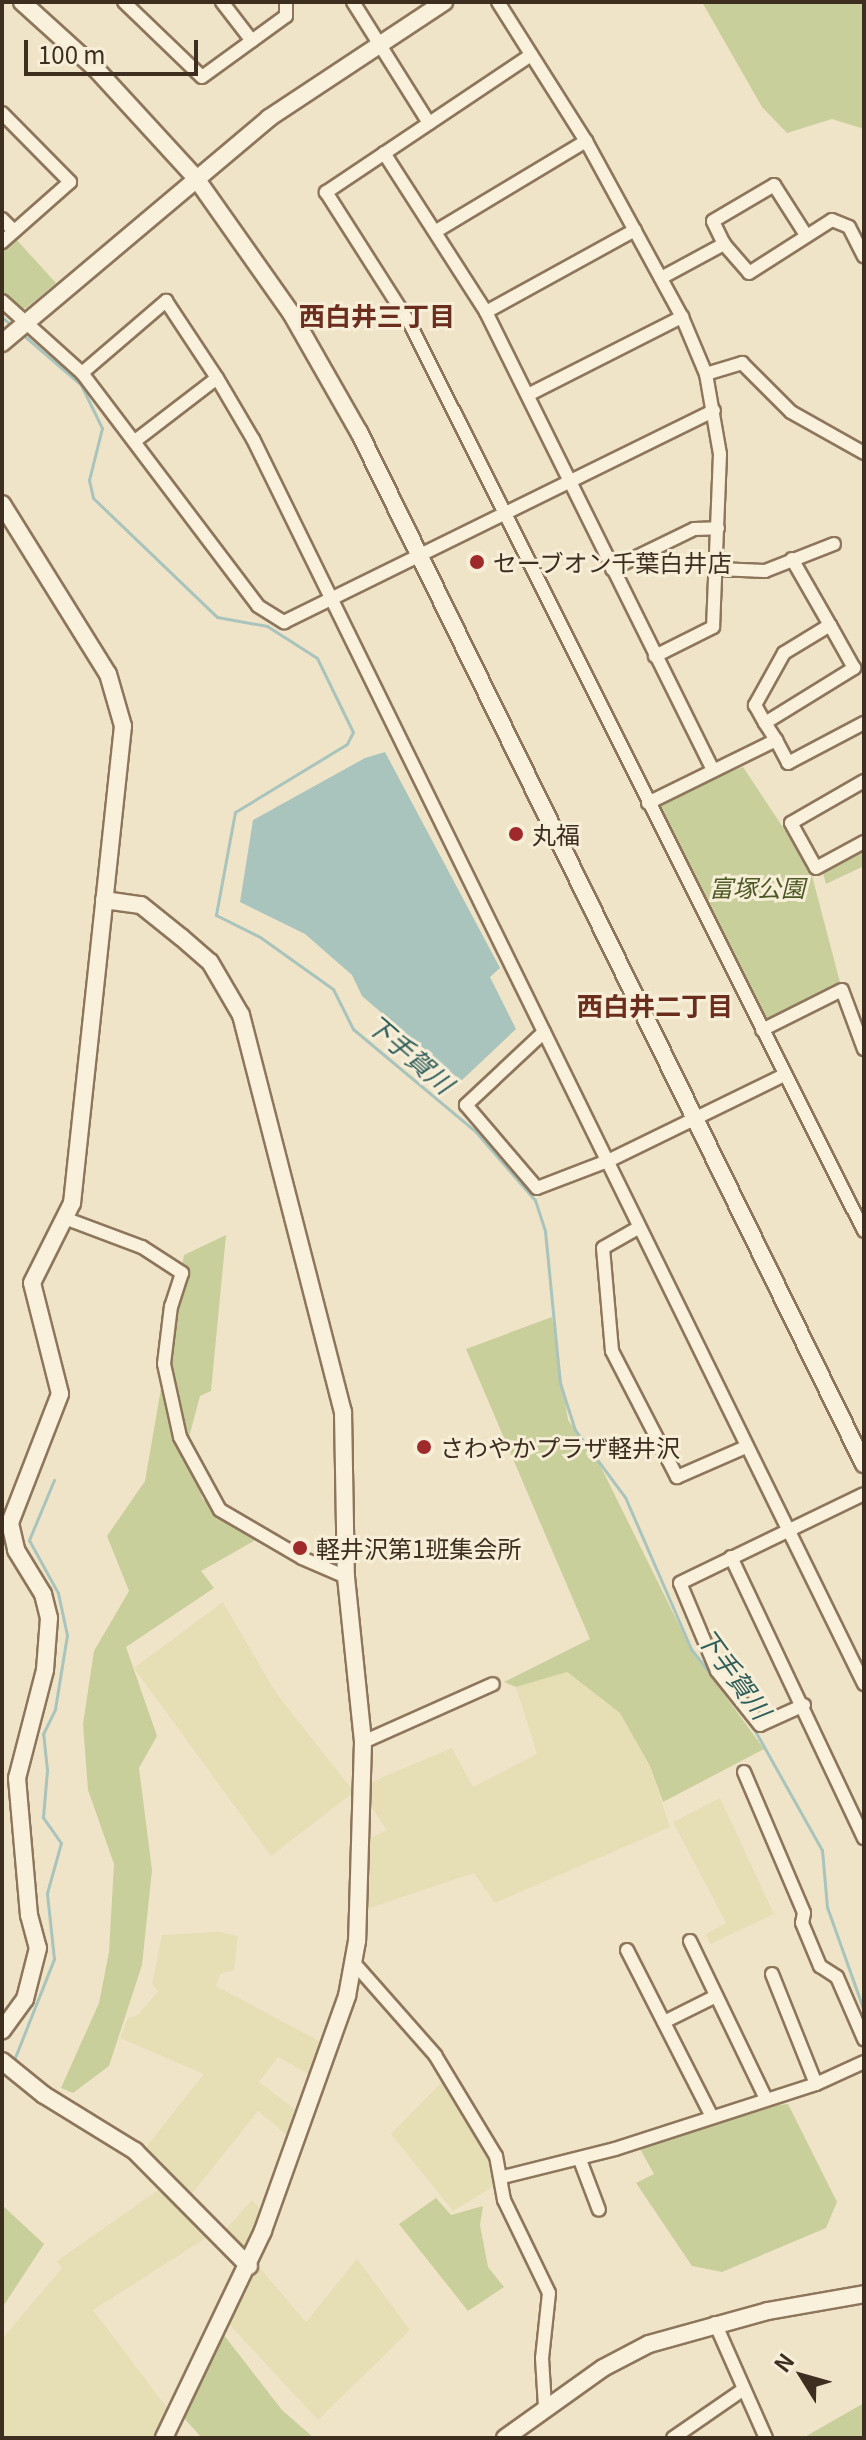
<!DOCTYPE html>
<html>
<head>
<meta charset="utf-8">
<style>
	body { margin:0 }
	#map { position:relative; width:866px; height:2440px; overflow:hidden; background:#f0e4c8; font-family:Georgia,"Noto Sans JP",serif }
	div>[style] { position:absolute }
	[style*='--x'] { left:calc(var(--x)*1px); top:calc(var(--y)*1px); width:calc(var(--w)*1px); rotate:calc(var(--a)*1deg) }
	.farmland>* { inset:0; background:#e6deb5 }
	.green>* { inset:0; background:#c9cf9b }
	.water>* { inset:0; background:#a9c4bc }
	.stream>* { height:3px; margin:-1.5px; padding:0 1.5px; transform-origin:1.5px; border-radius:1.5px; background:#a9c4bc }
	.roads { filter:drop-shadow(2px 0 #8d765c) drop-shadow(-2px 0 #8d765c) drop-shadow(0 2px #8d765c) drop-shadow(0 -2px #8d765c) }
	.minor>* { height:12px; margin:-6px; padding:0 6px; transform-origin:6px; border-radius:6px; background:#faf1dc }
	.tertiary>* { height:16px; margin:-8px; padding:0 8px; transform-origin:8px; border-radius:8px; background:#faf1dc }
	.dots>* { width:22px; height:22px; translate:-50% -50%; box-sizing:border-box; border:4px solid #f7eed8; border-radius:50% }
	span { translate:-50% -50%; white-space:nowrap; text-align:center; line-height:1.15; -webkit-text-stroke:6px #f7eed8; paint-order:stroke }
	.poi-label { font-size:24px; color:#3d2e20 }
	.left { translate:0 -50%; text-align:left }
	.park-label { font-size:24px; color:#4d5a26; font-style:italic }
	.neighbourhood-label { font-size:26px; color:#6b2e1e; font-weight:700 }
	.water-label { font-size:26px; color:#2f5d5a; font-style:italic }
	.frame { position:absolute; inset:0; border:4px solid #3d2e20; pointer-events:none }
	.north { position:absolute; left:762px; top:2336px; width:80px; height:80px; -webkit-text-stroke:6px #f7eed8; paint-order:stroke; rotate:307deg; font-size:22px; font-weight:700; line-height:32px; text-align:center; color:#3d2e20 }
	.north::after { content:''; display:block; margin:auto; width:28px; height:36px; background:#3d2e20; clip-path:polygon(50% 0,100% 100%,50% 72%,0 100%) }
	.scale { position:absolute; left:24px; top:40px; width:174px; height:36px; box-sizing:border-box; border:4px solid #3d2e20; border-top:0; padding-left:10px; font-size:24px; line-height:28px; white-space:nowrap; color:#3d2e20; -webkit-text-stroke:6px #f7eed8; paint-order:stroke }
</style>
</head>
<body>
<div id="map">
	<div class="farmland">
		<div style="clip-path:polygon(223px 1602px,276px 1693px,354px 1792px,271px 1856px,134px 1668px)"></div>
		<div style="clip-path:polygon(566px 1672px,620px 1713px,650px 1766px,670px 1827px,495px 1903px,474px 1873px,364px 1910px,368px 1839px,387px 1830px,370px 1805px,369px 1783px,452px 1748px,473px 1787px,537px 1754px,516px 1687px)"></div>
		<div style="clip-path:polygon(720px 1798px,774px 1914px,710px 1944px,706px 1934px,726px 1923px,673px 1822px)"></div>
		<div style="clip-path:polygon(219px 1932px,238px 1936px,234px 1970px,220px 1974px,216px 1986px,321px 2042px,309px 2074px,278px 2057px,259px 2082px,297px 2111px,288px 2136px,258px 2111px,191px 2195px,143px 2151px,204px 2074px,120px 2038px,128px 2018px,138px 2015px,158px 1991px,152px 1984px,162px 1935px)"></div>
		<div style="clip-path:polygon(446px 2078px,498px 2165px,499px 2183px,453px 2211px,391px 2134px)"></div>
		<div style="clip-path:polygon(161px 2188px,209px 2236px,93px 2310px,168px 2409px,156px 2438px,2px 2438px,2px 2339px,62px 2268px,57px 2261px)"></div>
		<div style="clip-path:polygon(252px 2200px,261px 2210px,245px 2251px,225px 2230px)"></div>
		<div style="clip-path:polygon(357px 2259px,410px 2330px,318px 2420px,228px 2323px,258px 2266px,306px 2322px)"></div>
	</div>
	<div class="green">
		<div style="clip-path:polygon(702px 2px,864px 2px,864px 129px,832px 119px,787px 133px,762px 107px)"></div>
		<div style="clip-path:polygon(15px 238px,56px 283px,26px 308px,17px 308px,2px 295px,2px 249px)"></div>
		<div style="clip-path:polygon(743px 767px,810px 868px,842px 990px,764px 1022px,650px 803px)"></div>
		<div style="clip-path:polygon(864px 847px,864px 866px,826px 884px,822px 870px)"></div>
		<div style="clip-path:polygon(226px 1235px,211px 1391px,200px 1396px,188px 1441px,202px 1498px,232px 1524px,259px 1538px,201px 1571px,214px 1588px,126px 1647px,157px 1736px,139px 1768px,152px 1870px,142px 1965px,109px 2066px,73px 2093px,61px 2088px,99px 2003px,109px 1952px,114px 1864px,88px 1790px,83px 1724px,94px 1651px,129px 1591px,107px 1536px,145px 1481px,184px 1255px)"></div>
		<div style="clip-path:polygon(552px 1317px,568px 1420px,597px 1459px,691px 1649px,764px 1749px,663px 1802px,650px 1766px,620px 1713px,567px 1672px,516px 1687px,504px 1682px,590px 1639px,466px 1349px)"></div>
		<div style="clip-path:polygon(788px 2104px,837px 2202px,826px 2228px,722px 2272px,692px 2266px,636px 2183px,654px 2174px,640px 2149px,761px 2107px)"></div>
		<div style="clip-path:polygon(436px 2198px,451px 2215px,483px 2206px,480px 2225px,488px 2267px,504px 2287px,468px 2311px,399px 2224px)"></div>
		<div style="clip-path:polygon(2px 2205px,44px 2244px,2px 2308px)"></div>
		<div style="clip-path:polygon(223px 2334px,282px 2410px,314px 2438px,202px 2438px,182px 2416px)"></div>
		<div style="clip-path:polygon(864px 2403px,864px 2438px,803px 2438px)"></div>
	</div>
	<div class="water">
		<div style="clip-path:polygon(385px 752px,500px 968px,490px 977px,516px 1029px,461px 1081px,362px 996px,352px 975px,305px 934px,240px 902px,253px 820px,365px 758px)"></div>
	</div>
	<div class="stream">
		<div style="--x:2;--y:317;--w:13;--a:42"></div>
		<div style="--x:21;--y:333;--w:79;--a:40.9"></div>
		<div style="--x:81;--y:385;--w:48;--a:64"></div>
		<div style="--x:102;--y:428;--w:54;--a:104"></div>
		<div style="--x:89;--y:480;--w:18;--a:77"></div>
		<div style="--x:93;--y:498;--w:172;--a:43.8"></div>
		<div style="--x:217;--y:617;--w:51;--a:10.2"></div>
		<div style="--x:267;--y:626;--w:59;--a:32.6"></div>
		<div style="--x:317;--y:658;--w:82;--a:64.1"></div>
		<div style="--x:353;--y:732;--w:13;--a:117"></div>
		<div style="--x:347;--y:744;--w:131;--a:148.7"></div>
		<div style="--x:235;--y:812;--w:105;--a:100.5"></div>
		<div style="--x:216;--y:915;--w:49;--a:26.6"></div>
		<div style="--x:260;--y:937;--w:90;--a:35.5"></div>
		<div style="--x:333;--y:989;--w:45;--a:63.4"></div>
		<div style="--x:353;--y:1029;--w:160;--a:39.9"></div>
		<div style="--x:476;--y:1132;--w:90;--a:49.1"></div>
		<div style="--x:535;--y:1200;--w:33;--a:72"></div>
		<div style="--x:545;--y:1231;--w:153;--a:84.4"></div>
		<div style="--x:560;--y:1383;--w:49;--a:72.3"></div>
		<div style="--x:575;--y:1430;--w:84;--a:53.3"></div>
		<div style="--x:625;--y:1497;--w:166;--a:66.5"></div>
		<div style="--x:691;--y:1649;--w:102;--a:51.8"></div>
		<div style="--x:754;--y:1729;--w:139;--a:60.7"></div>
		<div style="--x:822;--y:1850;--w:57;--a:85"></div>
		<div style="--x:827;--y:1907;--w:110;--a:70.4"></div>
		<div style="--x:14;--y:2060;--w:109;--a:-68.4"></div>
		<div style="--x:54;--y:1959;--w:66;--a:-96.1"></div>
		<div style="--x:47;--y:1893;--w:52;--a:-74.4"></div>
		<div style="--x:61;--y:1843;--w:32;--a:-125"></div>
		<div style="--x:43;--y:1817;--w:47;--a:-85.1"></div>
		<div style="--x:47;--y:1770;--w:36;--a:-96"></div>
		<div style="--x:43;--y:1734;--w:28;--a:-64"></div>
		<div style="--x:55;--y:1709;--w:75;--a:-80.8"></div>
		<div style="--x:67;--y:1635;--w:43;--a:-102.1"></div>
		<div style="--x:58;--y:1593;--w:60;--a:-118.7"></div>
		<div style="--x:29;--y:1540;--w:65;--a:-67.4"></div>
	</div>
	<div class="roads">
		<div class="minor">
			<div style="--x:124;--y:2;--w:108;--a:43.9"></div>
			<div style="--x:202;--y:77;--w:104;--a:-36"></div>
			<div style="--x:286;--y:16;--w:14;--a:-90"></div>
			<div style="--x:222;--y:2;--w:49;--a:52.4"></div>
			<div style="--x:353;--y:2;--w:143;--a:57.9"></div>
			<div style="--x:498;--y:2;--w:165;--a:57.7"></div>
			<div style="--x:586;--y:141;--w:200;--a:61.4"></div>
			<div style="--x:682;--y:317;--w:62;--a:67.2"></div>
			<div style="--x:706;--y:374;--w:81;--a:80.1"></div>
			<div style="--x:720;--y:454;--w:173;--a:92.3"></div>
			<div style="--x:713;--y:627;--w:65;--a:153.4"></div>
			<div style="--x:531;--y:55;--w:247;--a:146.2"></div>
			<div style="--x:326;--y:192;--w:156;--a:57.5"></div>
			<div style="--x:410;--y:324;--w:1014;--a:63.41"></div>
			<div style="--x:2;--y:113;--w:97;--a:45.4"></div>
			<div style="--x:70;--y:182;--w:91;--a:138.6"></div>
			<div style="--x:384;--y:153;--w:189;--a:57.3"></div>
			<div style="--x:486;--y:312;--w:511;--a:63.64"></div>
			<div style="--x:2;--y:219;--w:17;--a:45"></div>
			<div style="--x:438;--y:230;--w:173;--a:-31"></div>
			<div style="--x:724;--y:244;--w:25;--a:-116"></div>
			<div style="--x:713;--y:221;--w:71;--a:-30.5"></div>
			<div style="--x:774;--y:185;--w:59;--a:57.4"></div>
			<div style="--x:661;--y:278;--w:72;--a:-28.4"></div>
			<div style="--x:724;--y:244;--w:38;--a:49"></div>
			<div style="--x:749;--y:273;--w:98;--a:-32.6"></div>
			<div style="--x:832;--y:220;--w:18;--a:22"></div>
			<div style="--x:849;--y:227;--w:33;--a:63"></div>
			<div style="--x:2;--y:301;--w:108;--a:42"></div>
			<div style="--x:82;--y:373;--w:292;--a:52.9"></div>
			<div style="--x:258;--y:606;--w:31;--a:32"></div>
			<div style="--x:284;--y:622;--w:479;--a:-26.2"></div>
			<div style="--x:486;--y:312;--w:170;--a:-28.8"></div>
			<div style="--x:82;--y:373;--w:111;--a:-40.6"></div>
			<div style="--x:166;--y:301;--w:92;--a:56.5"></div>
			<div style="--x:217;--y:378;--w:71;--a:59.5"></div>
			<div style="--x:253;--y:439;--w:1387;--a:63.86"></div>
			<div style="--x:706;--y:374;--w:38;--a:-17"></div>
			<div style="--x:742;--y:363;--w:69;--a:45"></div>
			<div style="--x:791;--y:412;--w:84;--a:29.3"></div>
			<div style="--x:528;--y:395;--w:173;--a:-26.9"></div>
			<div style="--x:135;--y:441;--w:103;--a:-37.5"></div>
			<div style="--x:792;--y:559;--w:76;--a:60.1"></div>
			<div style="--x:612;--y:569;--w:91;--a:-26"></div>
			<div style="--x:694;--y:529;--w:24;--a:-2"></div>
			<div style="--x:716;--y:569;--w:49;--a:2.3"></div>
			<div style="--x:765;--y:571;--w:74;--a:-21.4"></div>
			<div style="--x:765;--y:723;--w:105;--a:-31.7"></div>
			<div style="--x:854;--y:668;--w:49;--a:-119.2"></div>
			<div style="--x:830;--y:625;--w:54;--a:148.7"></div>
			<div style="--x:784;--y:653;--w:60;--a:119.1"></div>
			<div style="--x:755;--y:705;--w:21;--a:61"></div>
			<div style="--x:765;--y:723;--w:20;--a:57"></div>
			<div style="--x:864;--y:781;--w:84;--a:150.1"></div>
			<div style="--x:791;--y:823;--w:51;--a:60.9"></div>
			<div style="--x:816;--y:868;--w:55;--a:-28.4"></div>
			<div style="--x:648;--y:803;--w:143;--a:-26.2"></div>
			<div style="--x:776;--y:740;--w:26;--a:62"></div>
			<div style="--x:788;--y:763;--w:86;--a:-27.8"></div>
			<div style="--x:762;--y:1030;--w:89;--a:-26.6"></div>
			<div style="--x:842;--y:990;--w:63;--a:69.6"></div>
			<div style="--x:544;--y:1032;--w:107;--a:136.9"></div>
			<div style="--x:466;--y:1105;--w:109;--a:49.5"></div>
			<div style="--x:537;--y:1188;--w:78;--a:-21"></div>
			<div style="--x:610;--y:1160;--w:194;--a:-26"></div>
			<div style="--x:67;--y:1219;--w:80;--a:20.5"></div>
			<div style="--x:142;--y:1247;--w:48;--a:33"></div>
			<div style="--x:182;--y:1273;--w:35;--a:108"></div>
			<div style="--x:171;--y:1306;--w:58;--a:96.9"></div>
			<div style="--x:164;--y:1364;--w:75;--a:77.6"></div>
			<div style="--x:180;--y:1437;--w:83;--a:61.3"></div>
			<div style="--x:220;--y:1510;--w:95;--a:30.3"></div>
			<div style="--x:302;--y:1558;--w:48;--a:23.4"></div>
			<div style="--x:638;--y:1228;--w:40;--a:150.3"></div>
			<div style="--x:603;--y:1248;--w:103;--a:85"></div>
			<div style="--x:612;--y:1351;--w:142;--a:62.7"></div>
			<div style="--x:677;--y:1477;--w:75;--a:-23.5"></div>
			<div style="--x:731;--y:1557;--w:311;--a:64.7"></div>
			<div style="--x:804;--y:1705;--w:48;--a:155.6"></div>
			<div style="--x:760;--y:1725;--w:69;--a:-128.5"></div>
			<div style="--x:717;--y:1671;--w:95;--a:-112.8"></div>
			<div style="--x:680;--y:1583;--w:204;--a:-25.8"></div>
			<div style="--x:363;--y:1742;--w:142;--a:-24"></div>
			<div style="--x:744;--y:1772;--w:153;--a:66.9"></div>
			<div style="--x:804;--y:1913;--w:10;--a:101"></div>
			<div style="--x:802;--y:1923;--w:47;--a:67.3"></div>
			<div style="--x:820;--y:1966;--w:20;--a:33"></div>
			<div style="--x:837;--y:1977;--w:68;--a:66.5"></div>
			<div style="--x:690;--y:1941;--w:175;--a:64.3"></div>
			<div style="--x:627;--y:1950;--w:187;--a:63"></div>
			<div style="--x:354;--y:1963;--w:123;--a:48.6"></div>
			<div style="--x:435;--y:2055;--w:118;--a:58.9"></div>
			<div style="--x:496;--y:2156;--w:45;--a:79.7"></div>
			<div style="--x:504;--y:2200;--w:103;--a:64.2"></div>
			<div style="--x:549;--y:2293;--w:65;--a:96.1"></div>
			<div style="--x:542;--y:2358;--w:49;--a:86.5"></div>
			<div style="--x:772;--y:1974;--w:118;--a:68.2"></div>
			<div style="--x:664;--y:2022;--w:58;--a:-26.6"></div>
			<div style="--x:580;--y:2160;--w:53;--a:69.2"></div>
			<div style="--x:503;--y:2177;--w:115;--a:-14"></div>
			<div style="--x:615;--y:2149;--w:211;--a:-17.9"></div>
			<div style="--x:816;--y:2084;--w:53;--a:-24.6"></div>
			<div style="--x:715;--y:2323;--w:126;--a:66.1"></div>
			<div style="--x:673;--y:2438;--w:86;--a:-34.6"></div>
		</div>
		<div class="tertiary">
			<div style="--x:22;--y:2;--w:100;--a:42.2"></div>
			<div style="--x:96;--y:69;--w:147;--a:47.5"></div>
			<div style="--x:195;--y:177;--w:166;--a:54.8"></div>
			<div style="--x:291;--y:313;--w:137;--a:60.3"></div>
			<div style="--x:359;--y:432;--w:1149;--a:63.93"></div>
			<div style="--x:2;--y:343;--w:349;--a:-40.1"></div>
			<div style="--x:269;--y:118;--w:210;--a:-33.5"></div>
			<div style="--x:2;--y:504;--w:200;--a:58.1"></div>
			<div style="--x:108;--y:674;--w:54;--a:73.9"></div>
			<div style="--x:123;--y:726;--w:480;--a:96.1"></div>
			<div style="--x:72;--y:1203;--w:89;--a:116.6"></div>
			<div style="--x:32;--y:1283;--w:114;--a:75.8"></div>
			<div style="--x:60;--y:1394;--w:138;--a:111.2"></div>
			<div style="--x:10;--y:1523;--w:28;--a:77"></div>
			<div style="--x:16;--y:1550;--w:52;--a:58.5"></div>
			<div style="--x:43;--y:1594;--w:25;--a:76"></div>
			<div style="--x:49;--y:1618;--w:52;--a:94.4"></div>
			<div style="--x:45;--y:1670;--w:112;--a:104.5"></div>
			<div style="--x:17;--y:1778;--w:138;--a:85"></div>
			<div style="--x:29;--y:1915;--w:34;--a:75"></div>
			<div style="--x:38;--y:1948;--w:53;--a:104.3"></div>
			<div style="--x:25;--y:1999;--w:39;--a:126"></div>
			<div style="--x:104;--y:900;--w:37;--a:8"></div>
			<div style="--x:141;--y:905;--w:51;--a:38.7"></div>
			<div style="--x:181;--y:937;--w:38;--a:41"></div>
			<div style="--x:210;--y:962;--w:61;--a:59.7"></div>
			<div style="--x:241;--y:1015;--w:410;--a:75.6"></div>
			<div style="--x:343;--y:1412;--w:165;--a:89"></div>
			<div style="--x:346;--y:1577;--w:166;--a:84.1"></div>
			<div style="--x:363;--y:1742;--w:199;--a:91.7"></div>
			<div style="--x:357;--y:1941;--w:56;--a:100.3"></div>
			<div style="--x:347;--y:1996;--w:250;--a:109.7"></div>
			<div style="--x:263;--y:2231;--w:229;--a:115.6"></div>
			<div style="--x:2;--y:2061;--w:54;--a:39"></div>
			<div style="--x:44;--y:2095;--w:107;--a:31.6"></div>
			<div style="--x:135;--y:2151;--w:162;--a:45.3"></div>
			<div style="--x:505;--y:2438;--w:120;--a:-35.5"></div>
			<div style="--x:603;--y:2368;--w:52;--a:-27.6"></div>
			<div style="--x:649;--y:2344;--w:123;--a:-15.5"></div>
			<div style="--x:768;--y:2311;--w:97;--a:-10"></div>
		</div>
	</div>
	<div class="dots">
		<div style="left:477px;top:562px;background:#9e2a2b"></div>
		<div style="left:516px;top:834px;background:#9e2a2b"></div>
		<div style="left:424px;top:1447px;background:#9e2a2b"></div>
		<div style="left:300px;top:1548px;background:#9e2a2b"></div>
	</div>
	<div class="poi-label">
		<span class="left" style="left:493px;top:562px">セーブオン千葉白井店</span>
		<span class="left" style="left:532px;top:834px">丸福</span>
		<span class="left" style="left:440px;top:1447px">さわやかプラザ軽井沢</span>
		<span class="left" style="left:316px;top:1548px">軽井沢第1班集会所</span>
	</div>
	<div class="park-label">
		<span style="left:757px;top:887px">富塚公園</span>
	</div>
	<div class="neighbourhood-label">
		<span style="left:377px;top:315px">西白井三丁目</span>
		<span style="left:655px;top:1005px">西白井二丁目</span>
	</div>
	<div class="water-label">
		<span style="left:411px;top:1053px;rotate:41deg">下手賀川</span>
		<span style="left:735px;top:1673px;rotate:54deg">下手賀川</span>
	</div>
	<div class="frame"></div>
	<div class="north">N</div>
	<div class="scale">100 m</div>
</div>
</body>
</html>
